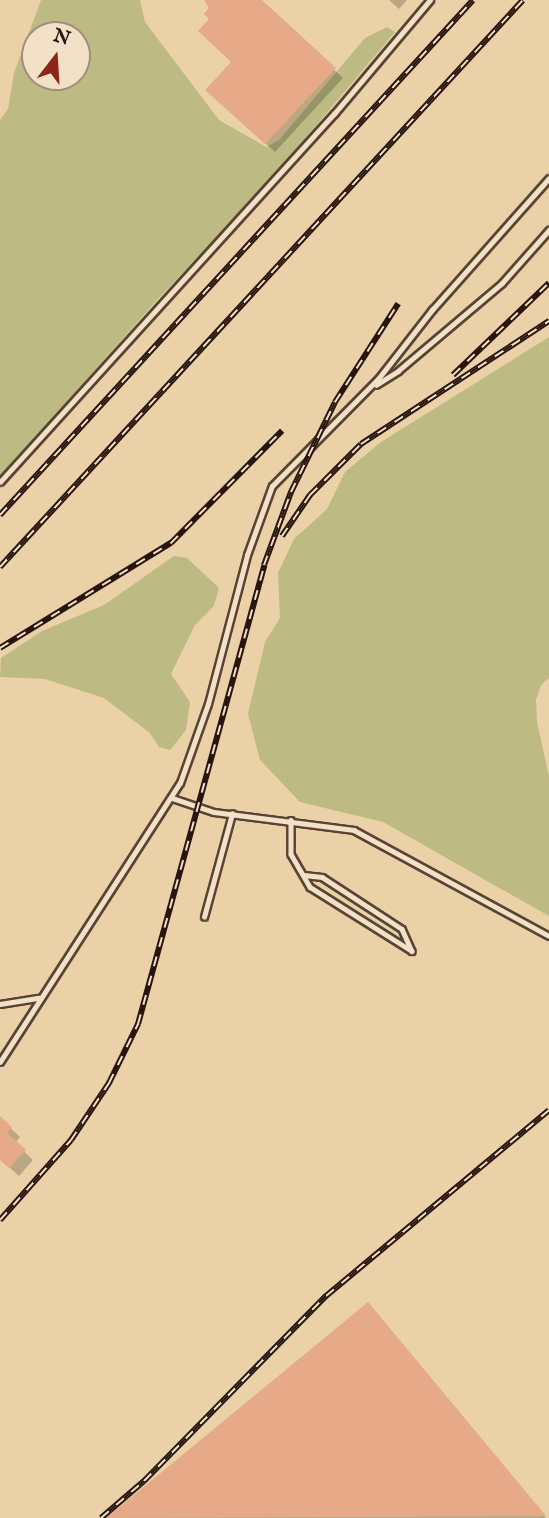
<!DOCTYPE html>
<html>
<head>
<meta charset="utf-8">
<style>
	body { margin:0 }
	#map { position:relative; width:549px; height:1518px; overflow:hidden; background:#ebd1a7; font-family:"IM FELL English",serif }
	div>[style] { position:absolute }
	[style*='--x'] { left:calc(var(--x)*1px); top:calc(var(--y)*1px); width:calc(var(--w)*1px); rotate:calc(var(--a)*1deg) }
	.green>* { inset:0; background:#bdba83 }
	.shadow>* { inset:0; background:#0003 }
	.building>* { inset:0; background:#e6aa88 }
	.roads { filter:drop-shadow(2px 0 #594434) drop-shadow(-2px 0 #594434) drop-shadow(0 2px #594434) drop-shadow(0 -2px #594434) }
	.lane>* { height:4.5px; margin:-2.25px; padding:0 2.25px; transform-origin:2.25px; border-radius:2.25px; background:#f2e1c6 }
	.rail>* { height:6px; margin-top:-3px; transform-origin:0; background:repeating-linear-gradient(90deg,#f2e1c6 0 10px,#28150d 0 20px); box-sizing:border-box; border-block:2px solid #28150d }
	span { translate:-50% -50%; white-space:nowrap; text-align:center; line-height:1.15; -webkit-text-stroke:6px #f2e1c6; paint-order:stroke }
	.north { position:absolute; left:21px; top:21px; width:70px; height:70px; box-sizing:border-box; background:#f2e1c6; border:2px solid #a18f7c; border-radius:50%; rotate:17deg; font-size:19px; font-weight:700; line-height:28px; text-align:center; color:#28150d }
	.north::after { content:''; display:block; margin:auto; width:24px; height:32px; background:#8f2418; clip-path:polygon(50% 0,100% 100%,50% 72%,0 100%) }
</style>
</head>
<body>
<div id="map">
	<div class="green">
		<div style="clip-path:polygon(evenodd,41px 0,140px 0,145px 22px,219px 120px,266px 147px,279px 140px,365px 38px,387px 27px,395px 32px,260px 192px,156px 301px,0 477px,0 120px,8px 109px,14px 73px,41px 0,35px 35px,77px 35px,77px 77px,35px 77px,35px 35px)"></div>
		<div style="clip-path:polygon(549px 337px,549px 678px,541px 685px,536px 700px,537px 722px,549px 776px,549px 916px,383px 822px,300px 802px,260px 760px,248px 714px,265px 642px,280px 618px,278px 573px,294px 539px,327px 509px,345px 472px,381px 442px)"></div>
		<div style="clip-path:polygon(174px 556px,187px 558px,219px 588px,214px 606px,195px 625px,171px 674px,190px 702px,186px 730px,170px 750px,159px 747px,150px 733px,104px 698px,45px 679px,0 677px,1px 658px,42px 631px,104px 605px)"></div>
	</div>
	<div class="shadow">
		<div style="clip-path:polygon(207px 0,259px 0,343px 78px,275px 152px,216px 99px,233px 62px)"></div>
		<div style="clip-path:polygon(389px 0,407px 0,399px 9px)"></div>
		<div style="clip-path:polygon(0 1118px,20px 1137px,15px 1143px,33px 1160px,19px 1176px,0 1159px)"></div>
		<div style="clip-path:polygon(368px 1304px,546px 1518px,109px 1518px)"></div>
	</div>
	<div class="building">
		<div style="clip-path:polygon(204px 0,262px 0,336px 68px,265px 144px,205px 90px,231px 62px,198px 31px,209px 19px,204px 14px,209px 8px)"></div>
		<div style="clip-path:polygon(0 1116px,12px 1127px,7px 1133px,26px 1150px,9px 1168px,0 1160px)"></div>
		<div style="clip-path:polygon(368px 1302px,546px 1516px,106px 1518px)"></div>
	</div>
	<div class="roads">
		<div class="lane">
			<div style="--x:376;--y:385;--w:26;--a:-32"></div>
			<div style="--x:398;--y:371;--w:136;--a:-40.2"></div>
			<div style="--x:502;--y:283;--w:71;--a:-48.4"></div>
			<div style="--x:0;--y:482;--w:497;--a:-47.8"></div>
			<div style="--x:334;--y:114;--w:149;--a:-49.9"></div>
			<div style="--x:172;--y:798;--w:44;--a:18.4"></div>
			<div style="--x:214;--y:812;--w:141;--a:7.3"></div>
			<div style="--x:354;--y:830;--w:222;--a:28.5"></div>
			<div style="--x:291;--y:820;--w:34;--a:90"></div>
			<div style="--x:291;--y:854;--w:38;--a:60"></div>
			<div style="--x:310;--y:887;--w:120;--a:32.1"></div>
			<div style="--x:304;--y:875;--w:18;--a:6"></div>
			<div style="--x:322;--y:877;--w:95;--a:33"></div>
			<div style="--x:402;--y:929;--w:24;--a:66"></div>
			<div style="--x:204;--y:917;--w:107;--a:-74.8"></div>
			<div style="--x:0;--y:1004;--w:39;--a:-9"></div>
			<div style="--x:0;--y:1062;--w:332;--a:-57.2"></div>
			<div style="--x:180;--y:783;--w:84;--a:-70.5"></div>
			<div style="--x:208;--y:704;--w:154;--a:-75.3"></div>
			<div style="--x:247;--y:555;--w:73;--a:-70.1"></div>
			<div style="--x:272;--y:486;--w:151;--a:-45.3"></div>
			<div style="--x:378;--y:379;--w:88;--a:-52"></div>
			<div style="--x:432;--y:310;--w:176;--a:-48.4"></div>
		</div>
	</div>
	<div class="rail">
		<div style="--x:453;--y:375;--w:133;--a:-43.8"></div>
		<div style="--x:0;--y:515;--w:699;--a:-47.43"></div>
		<div style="--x:282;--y:536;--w:50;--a:-55.7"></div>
		<div style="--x:310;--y:495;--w:72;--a:-45"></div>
		<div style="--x:361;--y:444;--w:225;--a:-33.2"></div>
		<div style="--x:0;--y:567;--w:771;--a:-47.31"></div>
		<div style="--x:0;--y:648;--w:201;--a:-31.6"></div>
		<div style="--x:171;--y:543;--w:158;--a:-45.3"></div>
		<div style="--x:0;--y:1220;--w:107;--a:-48.4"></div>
		<div style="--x:71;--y:1140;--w:69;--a:-56.3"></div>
		<div style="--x:109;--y:1083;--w:66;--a:-63.8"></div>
		<div style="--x:138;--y:1024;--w:476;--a:-74.6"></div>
		<div style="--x:264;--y:565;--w:78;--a:-69.7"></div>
		<div style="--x:291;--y:492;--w:100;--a:-63.9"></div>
		<div style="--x:335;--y:402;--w:117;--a:-57.3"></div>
		<div style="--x:101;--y:1518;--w:57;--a:-40.7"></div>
		<div style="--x:144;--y:1481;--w:260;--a:-45.5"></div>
		<div style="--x:326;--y:1296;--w:290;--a:-39.8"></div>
	</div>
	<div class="north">N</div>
</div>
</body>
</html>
